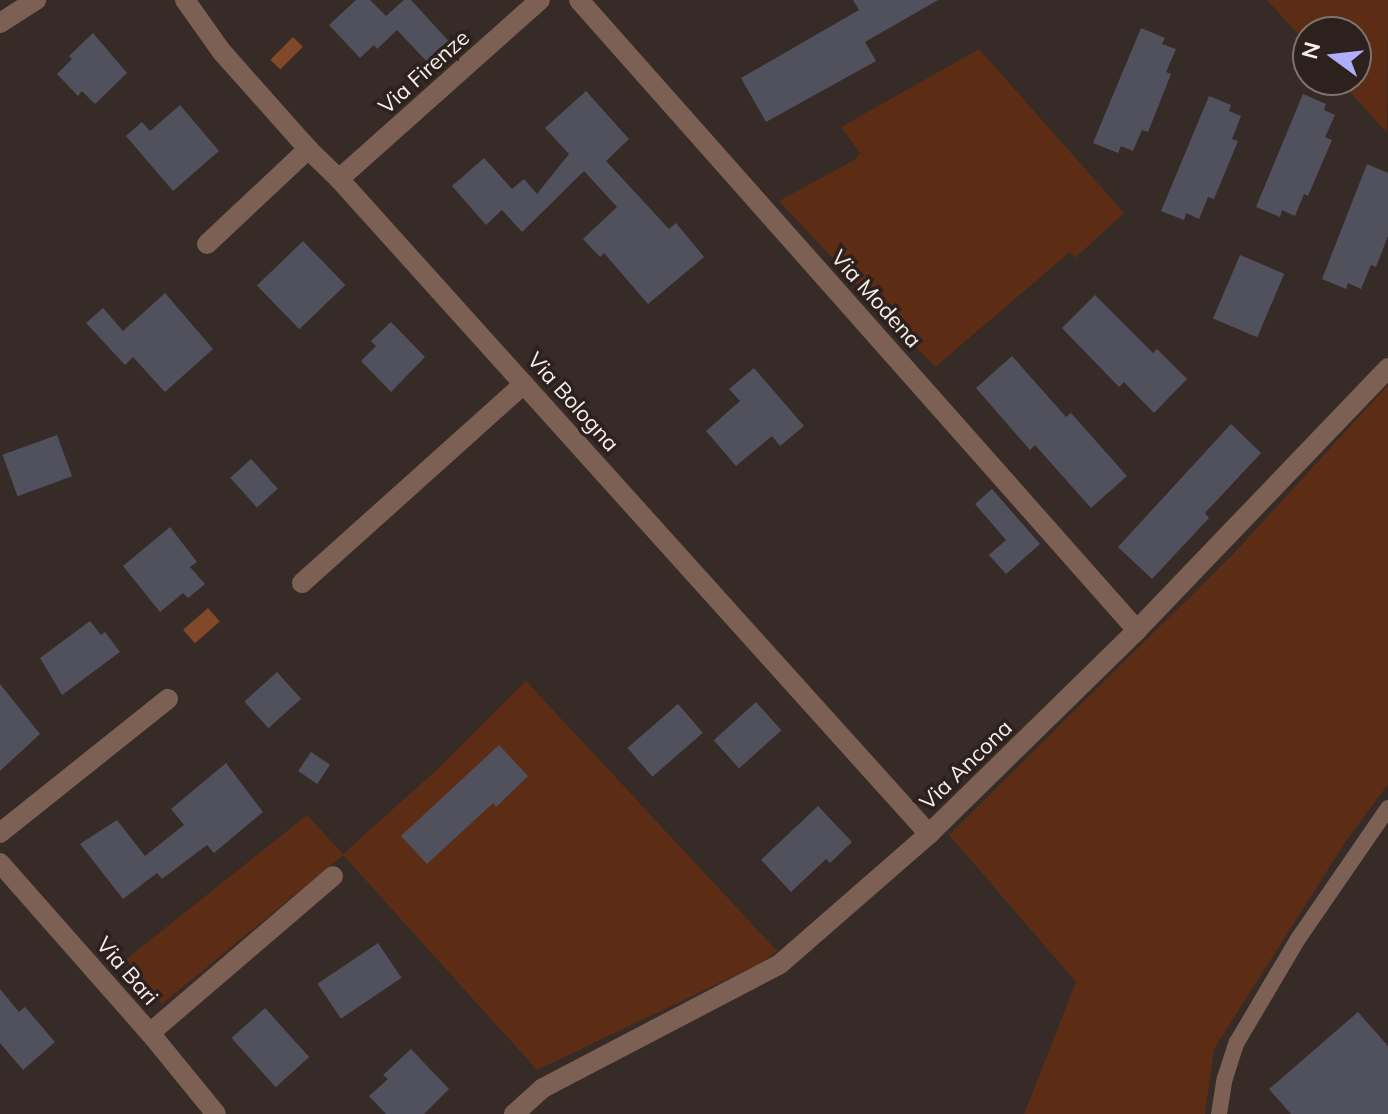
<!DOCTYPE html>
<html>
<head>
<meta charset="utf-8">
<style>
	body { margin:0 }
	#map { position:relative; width:1388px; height:1114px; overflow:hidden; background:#362b26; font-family:Mulish,sans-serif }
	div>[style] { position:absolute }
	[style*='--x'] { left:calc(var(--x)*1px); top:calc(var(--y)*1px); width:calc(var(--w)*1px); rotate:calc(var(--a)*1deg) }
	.green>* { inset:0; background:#5c2d14 }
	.water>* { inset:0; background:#82482a; transform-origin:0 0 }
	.building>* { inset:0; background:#51515d; transform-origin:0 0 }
	.lane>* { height:16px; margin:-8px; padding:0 8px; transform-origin:8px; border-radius:8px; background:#7b6053 }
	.street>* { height:20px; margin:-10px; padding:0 10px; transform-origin:10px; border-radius:10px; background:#7b6053 }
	span { translate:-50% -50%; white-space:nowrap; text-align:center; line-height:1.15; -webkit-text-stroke:7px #2c211d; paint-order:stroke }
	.street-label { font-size:22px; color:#f6eeeb }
	.north { position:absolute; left:1292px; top:16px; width:80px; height:80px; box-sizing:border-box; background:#2c211d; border:2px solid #7d736f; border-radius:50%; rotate:285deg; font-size:22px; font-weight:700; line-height:32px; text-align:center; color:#f6eeeb }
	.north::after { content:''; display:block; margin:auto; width:28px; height:36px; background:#afaefa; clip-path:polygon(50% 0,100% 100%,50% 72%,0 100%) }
</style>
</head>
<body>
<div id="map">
	<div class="green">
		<div style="clip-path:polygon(1267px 0,1388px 0,1387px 133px,1339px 80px,1356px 80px,1356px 32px,1308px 32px,1308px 45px)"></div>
		<div style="clip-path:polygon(979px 49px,1124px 213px,1075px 258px,1070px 252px,935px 367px,779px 201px,856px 159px,860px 153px,841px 127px)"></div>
		<div style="clip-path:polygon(1388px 385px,1388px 784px,1346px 841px,1214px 1049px,1205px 1114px,1024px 1114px,1076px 982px,949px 835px,1236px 551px)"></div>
		<div style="clip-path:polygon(526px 681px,777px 951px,759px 964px,537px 1070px,343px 855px,162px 1004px,125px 960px,307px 815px,343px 854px,441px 766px)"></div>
	</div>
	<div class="water">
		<div style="left:293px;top:37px;width:14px;height:32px;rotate:45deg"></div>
		<div style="left:208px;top:608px;width:18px;height:33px;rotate:49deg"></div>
	</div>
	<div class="building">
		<div style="clip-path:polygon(356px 0,370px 0,386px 16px,404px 0,411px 0,454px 47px,432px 67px,397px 30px,377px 49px,374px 45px,360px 58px,329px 25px)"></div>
		<div style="clip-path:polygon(853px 0,938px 0,865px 42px,876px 61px,766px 122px,741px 78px,859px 10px)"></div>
		<div style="clip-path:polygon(1141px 28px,1165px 38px,1162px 44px,1176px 49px,1166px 72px,1171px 74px,1148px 132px,1142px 130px,1133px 151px,1121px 146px,1118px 153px,1093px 143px)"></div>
		<div style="clip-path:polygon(93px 33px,127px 73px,95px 104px,82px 91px,78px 96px,57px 74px,72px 59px,69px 56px)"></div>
		<div style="clip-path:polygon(586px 91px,629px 139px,606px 161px,669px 229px,676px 223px,704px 257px,648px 304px,604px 253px,600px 257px,583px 239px,617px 207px,584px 171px,522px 232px,502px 210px,486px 225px,452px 186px,484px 158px,512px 189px,524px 179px,537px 194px,569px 154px,545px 128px)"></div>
		<div style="clip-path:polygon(1303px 94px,1326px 104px,1324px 110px,1335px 115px,1325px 137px,1332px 140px,1308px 196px,1304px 194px,1295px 216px,1282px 210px,1280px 217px,1256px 207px)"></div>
		<div style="clip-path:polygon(1209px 96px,1231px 105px,1229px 111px,1241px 116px,1232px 139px,1238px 141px,1214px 199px,1208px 197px,1199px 219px,1186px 213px,1184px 220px,1161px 211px)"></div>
		<div style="clip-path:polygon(180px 105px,219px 151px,173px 191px,126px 136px,142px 122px,150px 131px)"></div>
		<div style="clip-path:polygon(1367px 164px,1388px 173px,1388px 236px,1376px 267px,1371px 265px,1361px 289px,1348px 283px,1346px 289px,1322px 279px)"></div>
		<div style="left:303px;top:241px;width:61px;height:64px;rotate:46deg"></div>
		<div style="left:1240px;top:255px;width:48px;height:69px;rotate:23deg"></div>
		<div style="clip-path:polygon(165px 293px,213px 349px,165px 392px,133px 357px,125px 365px,86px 323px,103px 308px,123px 331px)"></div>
		<div style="clip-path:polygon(1095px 295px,1153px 353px,1157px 349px,1187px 379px,1154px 413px,1124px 382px,1119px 387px,1062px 328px)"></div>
		<div style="clip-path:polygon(391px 322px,425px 357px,391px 392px,361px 361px,376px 346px,371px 341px)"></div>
		<div style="clip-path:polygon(1012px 356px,1066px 417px,1071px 413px,1127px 476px,1091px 508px,1035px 445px,1030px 450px,976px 388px)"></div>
		<div style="clip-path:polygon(754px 368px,804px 426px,780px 446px,772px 436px,736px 466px,706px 431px,740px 401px,729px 389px)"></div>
		<div style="clip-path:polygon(1231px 424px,1261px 453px,1205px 513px,1209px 518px,1152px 579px,1118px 547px)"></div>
		<div style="left:57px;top:435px;width:44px;height:58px;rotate:70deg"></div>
		<div style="left:251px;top:459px;width:40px;height:28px;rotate:48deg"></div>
		<div style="clip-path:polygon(992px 489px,1040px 544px,1006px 574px,989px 555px,1006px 540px,975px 504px)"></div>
		<div style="clip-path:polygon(170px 527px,197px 562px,190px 567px,205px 584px,188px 598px,183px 593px,160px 612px,123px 566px)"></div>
		<div style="clip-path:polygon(90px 621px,101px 635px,105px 632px,120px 652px,62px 695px,40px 658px)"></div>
		<div style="left:277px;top:672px;width:36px;height:44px;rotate:48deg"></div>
		<div style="clip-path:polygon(0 684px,40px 734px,0 771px)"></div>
		<div style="left:756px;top:702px;width:38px;height:57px;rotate:48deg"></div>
		<div style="left:678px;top:704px;width:38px;height:67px;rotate:49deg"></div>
		<div style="clip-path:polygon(499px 745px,528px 776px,496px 807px,493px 803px,427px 864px,401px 836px)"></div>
		<div style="left:311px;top:752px;width:23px;height:23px;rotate:34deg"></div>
		<div style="clip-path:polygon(226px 763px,263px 812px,214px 853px,207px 845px,162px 879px,157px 873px,123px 899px,80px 844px,117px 820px,145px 856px,184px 825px,171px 809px)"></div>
		<div style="clip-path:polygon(818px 806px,852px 842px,830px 863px,826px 859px,791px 892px,761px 860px)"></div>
		<div style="left:378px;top:943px;width:42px;height:73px;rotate:56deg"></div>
		<div style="clip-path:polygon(0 989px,19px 1012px,25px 1007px,55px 1042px,23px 1070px,0 1043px)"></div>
		<div style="left:265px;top:1008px;width:66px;height:45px;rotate:48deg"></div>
		<div style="clip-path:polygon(1358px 1012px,1388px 1046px,1388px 1114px,1291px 1114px,1269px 1089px)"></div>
		<div style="clip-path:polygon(411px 1049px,449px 1089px,424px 1114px,386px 1114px,369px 1096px,388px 1079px,383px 1075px)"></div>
	</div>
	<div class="lane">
		<div style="--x:1219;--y:1114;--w:36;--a:-81"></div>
		<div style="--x:1225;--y:1078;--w:38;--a:-72"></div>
		<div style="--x:1237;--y:1042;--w:120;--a:-59.4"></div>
		<div style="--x:1298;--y:939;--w:159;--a:-55.5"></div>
	</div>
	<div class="street">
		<div style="--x:185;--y:0;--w:64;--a:54.6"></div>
		<div style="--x:222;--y:52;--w:130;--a:48.4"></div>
		<div style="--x:308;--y:149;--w:43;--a:44.1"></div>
		<div style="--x:339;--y:179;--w:882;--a:47.99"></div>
		<div style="--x:579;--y:0;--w:842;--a:48.47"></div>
		<div style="--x:0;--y:23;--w:43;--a:-32.6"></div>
		<div style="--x:339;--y:179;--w:269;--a:-41.7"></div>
		<div style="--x:207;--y:244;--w:139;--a:-43.2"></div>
		<div style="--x:302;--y:583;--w:298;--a:-41.9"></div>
		<div style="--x:0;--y:833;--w:215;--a:-38.6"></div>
		<div style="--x:0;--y:863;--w:227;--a:48.6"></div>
		<div style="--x:150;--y:1033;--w:104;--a:50.8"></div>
		<div style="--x:150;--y:1033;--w:241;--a:-40.6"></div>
		<div style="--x:514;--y:1114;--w:39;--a:-42"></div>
		<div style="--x:543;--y:1088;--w:267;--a:-27.6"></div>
		<div style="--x:780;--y:964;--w:198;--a:-41.1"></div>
		<div style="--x:929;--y:834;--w:291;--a:-44.4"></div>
		<div style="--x:1137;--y:630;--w:363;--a:-46.2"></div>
	</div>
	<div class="street-label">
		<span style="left:424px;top:72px;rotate:-42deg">Via Firenze</span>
		<span style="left:876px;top:299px;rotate:48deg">Via Modena</span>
		<span style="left:573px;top:402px;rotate:48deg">Via Bologna</span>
		<span style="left:966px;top:765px;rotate:-44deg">Via Ancona</span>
		<span style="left:127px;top:971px;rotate:49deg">Via Bari</span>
	</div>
	<div class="north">N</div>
</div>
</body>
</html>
